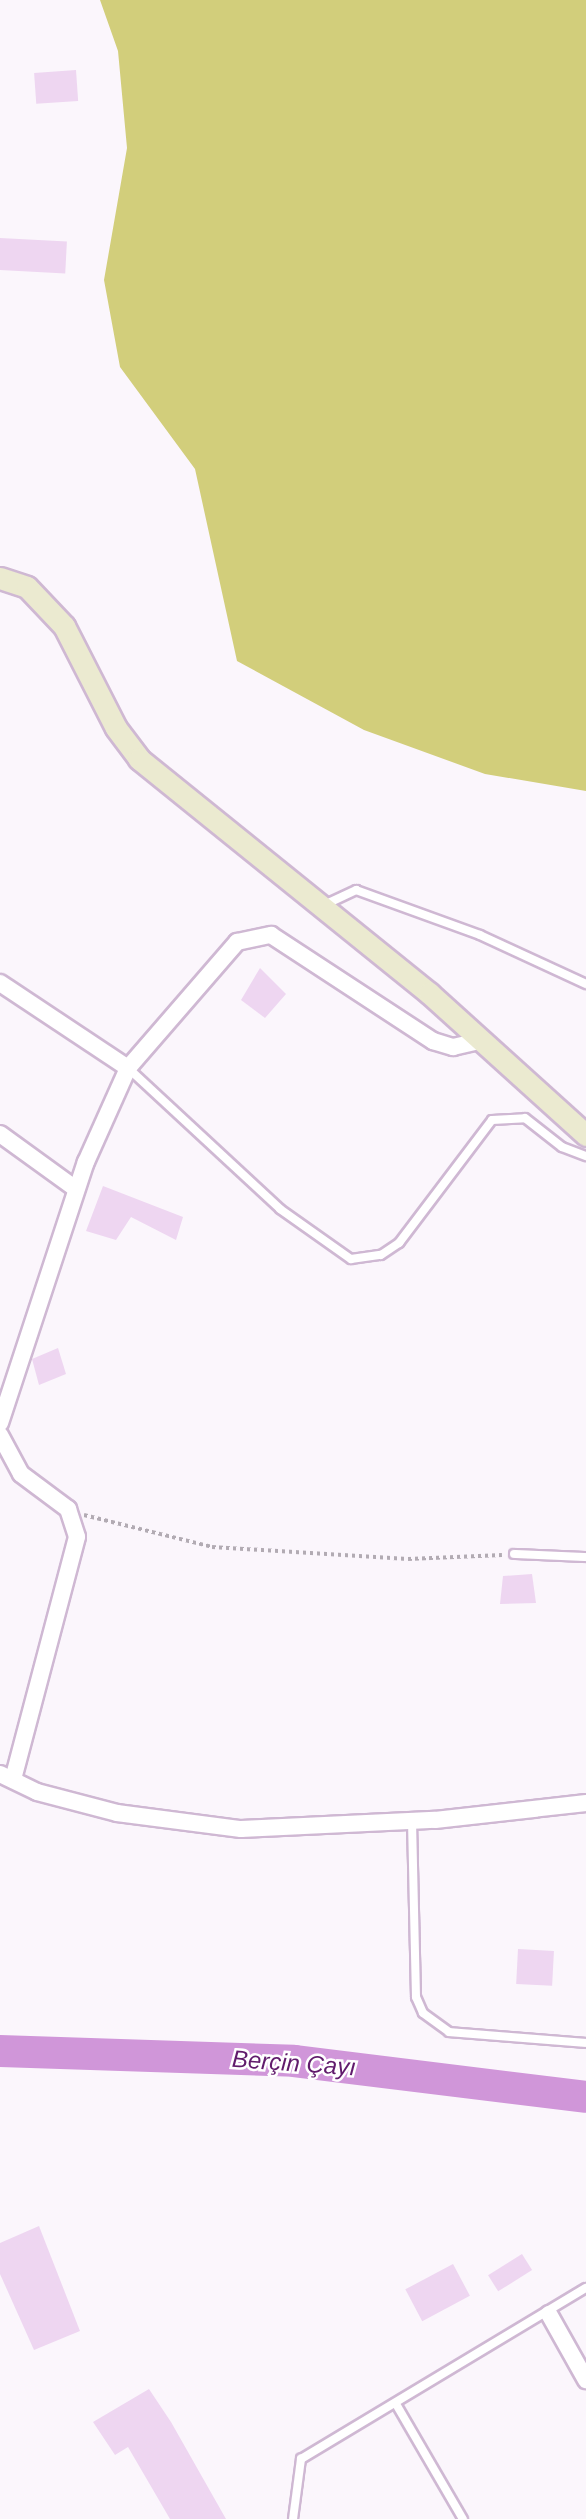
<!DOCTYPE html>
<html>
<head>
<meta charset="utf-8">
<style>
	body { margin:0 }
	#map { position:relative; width:586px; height:2519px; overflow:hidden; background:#fbf6fc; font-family:Helvetica,sans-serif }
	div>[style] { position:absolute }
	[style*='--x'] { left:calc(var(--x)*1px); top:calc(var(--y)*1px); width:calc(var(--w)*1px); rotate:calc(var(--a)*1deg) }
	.green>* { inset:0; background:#d2ce7b }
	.river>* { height:32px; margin:-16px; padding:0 16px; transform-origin:16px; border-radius:16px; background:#d096d9 }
	.building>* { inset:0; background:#eed6f1; transform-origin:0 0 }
	.path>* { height:3.5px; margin-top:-1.75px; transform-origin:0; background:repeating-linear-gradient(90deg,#b2abb3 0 3.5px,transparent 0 7px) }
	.roads { filter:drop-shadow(2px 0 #cfb8d3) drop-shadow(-2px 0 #cfb8d3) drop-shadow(0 2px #cfb8d3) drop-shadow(0 -2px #cfb8d3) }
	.lane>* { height:8px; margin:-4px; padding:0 4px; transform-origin:4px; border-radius:4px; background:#fff }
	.street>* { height:16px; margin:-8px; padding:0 8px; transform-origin:8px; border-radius:8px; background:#fff }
	.secondary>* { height:21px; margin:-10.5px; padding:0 10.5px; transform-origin:10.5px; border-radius:10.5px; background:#ebead0 }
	span { translate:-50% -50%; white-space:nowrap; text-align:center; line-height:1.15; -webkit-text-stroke:5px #fff; paint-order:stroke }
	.water-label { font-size:24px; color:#611b6c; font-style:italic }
</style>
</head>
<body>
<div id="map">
	<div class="green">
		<div style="clip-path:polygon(100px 0,586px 0,586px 791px,485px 774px,364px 730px,237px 661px,195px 469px,120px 367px,104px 280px,127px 148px,118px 51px)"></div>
	</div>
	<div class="river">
		<div style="--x:0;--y:2051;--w:294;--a:1.9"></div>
		<div style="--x:294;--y:2061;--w:294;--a:7"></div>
	</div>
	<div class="building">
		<div style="left:76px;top:70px;width:31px;height:42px;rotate:86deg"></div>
		<div style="left:0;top:238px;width:67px;height:32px;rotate:3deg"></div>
		<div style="clip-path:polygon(260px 968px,286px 994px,265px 1018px,241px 1000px)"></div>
		<div style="clip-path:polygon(103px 1186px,183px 1217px,176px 1240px,131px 1217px,116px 1240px,86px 1231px)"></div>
		<div style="clip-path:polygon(58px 1348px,66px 1374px,39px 1385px,32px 1359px)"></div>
		<div style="clip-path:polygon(532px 1574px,536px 1603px,500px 1604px,503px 1576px)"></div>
		<div style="left:518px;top:1949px;width:36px;height:35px;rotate:3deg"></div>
		<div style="clip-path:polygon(39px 2226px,80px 2331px,34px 2350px,0 2274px,0 2243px)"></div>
		<div style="left:522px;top:2254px;width:19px;height:40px;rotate:58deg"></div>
		<div style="left:453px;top:2264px;width:36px;height:54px;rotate:62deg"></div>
		<div style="clip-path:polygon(149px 2389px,171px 2422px,226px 2519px,170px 2519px,128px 2447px,115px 2455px,93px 2422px)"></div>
	</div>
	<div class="path">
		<div style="--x:84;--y:1515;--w:132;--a:14"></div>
		<div style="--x:212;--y:1547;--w:196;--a:3.5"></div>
		<div style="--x:408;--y:1559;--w:94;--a:-2.4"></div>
	</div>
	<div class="roads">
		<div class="lane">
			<div style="--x:322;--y:906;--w:38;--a:-25"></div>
			<div style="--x:356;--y:890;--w:132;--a:19.9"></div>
			<div style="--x:480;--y:935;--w:117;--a:24.8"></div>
			<div style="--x:128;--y:1068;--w:207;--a:42.8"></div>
			<div style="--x:280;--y:1209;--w:87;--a:35.2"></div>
			<div style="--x:351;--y:1259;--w:30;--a:-8"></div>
			<div style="--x:381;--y:1255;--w:22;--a:-34"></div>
			<div style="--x:399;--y:1243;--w:154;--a:-52.9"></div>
			<div style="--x:492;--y:1120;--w:33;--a:-3"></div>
			<div style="--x:525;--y:1118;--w:47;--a:38.1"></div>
			<div style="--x:562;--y:1147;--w:26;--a:21"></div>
			<div style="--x:514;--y:1554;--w:72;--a:2.4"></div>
			<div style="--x:412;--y:1821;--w:176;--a:88.7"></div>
			<div style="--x:416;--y:1997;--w:17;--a:66"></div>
			<div style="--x:423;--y:2013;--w:32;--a:36"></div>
			<div style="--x:449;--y:2032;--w:137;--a:4.6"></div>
			<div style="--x:396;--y:2404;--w:133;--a:59.8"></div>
			<div style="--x:293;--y:2519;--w:61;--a:-82.4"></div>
			<div style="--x:301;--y:2459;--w:332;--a:-31"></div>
		</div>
		<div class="street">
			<div style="--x:0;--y:983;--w:154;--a:33.6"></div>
			<div style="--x:0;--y:1134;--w:94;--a:35.9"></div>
			<div style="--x:0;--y:1423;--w:275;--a:-71.8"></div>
			<div style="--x:86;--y:1162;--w:103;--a:-65.9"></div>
			<div style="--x:128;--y:1068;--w:167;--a:-49.1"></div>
			<div style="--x:237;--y:942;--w:35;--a:-12"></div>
			<div style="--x:271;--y:935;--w:194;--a:33.2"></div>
			<div style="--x:433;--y:1041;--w:21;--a:17"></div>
			<div style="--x:453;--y:1047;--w:28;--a:-13"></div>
			<div style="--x:0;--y:1435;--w:44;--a:61.7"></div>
			<div style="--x:21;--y:1474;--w:59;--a:36.7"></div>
			<div style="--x:68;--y:1509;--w:29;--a:72"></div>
			<div style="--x:77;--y:1537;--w:251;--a:104.8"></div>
			<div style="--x:0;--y:1774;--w:41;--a:25.9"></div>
			<div style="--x:37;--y:1792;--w:83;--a:14.7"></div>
			<div style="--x:117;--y:1813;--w:125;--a:7.4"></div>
			<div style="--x:241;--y:1829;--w:194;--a:-2.7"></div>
			<div style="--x:435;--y:1820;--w:152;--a:-6.4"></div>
			<div style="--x:549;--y:2314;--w:76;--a:60.7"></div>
		</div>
		<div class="secondary">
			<div style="--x:0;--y:578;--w:28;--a:18"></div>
			<div style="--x:27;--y:587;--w:54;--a:46.5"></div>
			<div style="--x:64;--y:626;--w:114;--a:63"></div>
			<div style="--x:116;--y:728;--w:39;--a:53"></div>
			<div style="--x:139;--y:759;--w:373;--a:38.9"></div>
			<div style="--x:429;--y:993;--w:212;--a:42.1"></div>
		</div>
	</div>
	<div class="water-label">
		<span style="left:294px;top:2063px;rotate:4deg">Berçin Çayı</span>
	</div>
</div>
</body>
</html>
